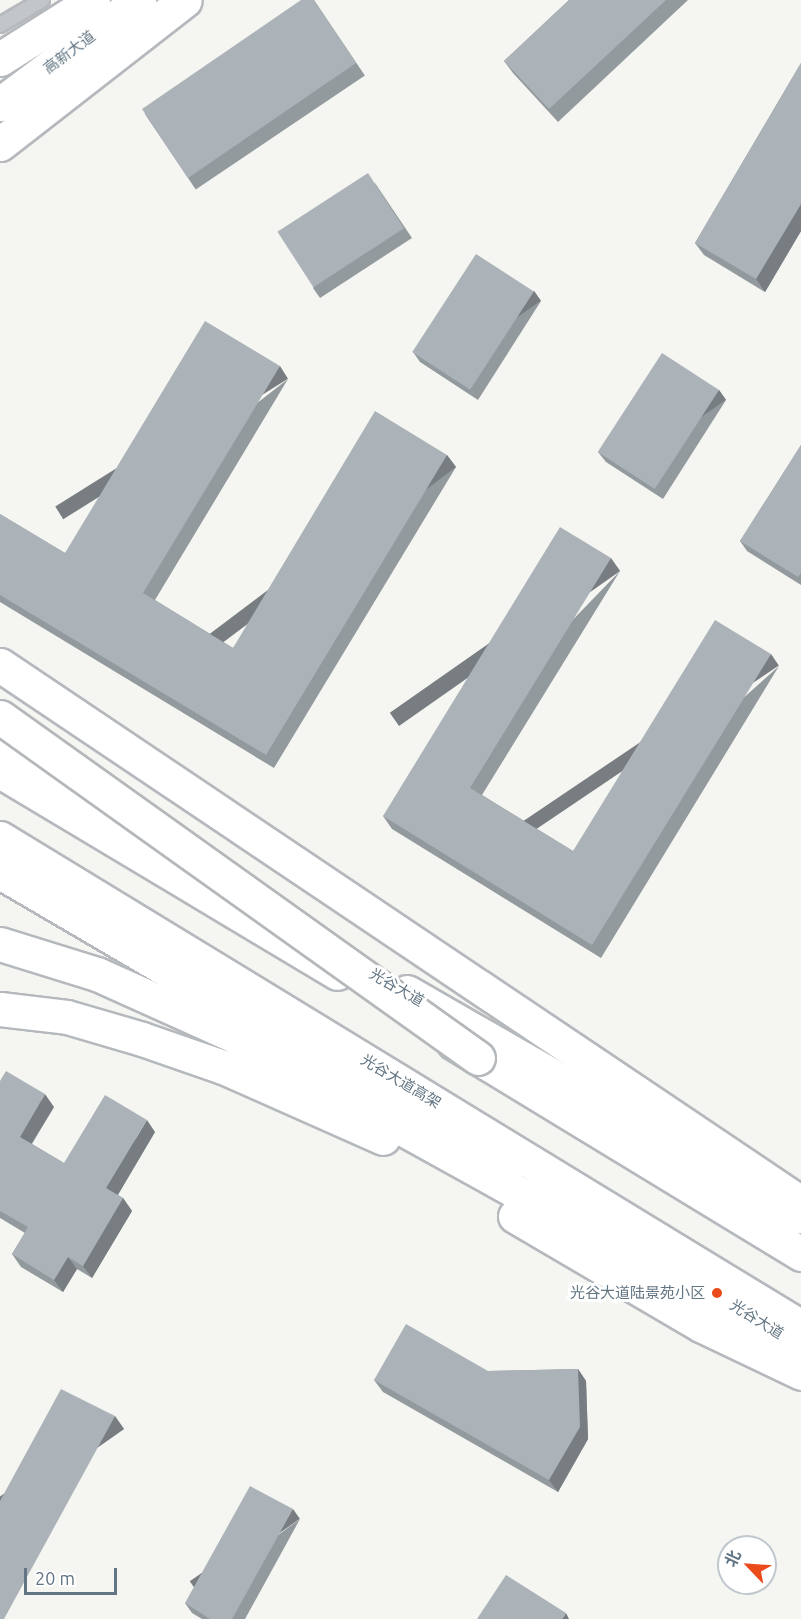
<!DOCTYPE html>
<html>
<head>
<meta charset="utf-8">
<style>
	body { margin:0 }
	#map { position:relative; width:801px; height:1619px; overflow:hidden; background:#f5f5f1; font-family:Ubuntu,"Noto Sans SC",sans-serif }
	div>[style] { position:absolute }
	[style*='--x'] { left:calc(var(--x)*1px); top:calc(var(--y)*1px); width:calc(var(--w)*1px); rotate:calc(var(--a)*1deg) }
	.roads { filter:drop-shadow(2px 0 #b5b9bd) drop-shadow(-2px 0 #b5b9bd) drop-shadow(0 2px #b5b9bd) drop-shadow(0 -2px #b5b9bd) }
	.lane>* { height:14px; margin:-7px; padding:0 7px; transform-origin:7px; border-radius:7px; background:#c2c6c9 }
	.primary>* { height:33px; margin:-16.5px; padding:0 16.5px; transform-origin:16.5px; border-radius:16.5px; background:#fff }
	.highway>* { height:33px; margin:-16.5px; padding:0 16.5px; transform-origin:16.5px; border-radius:16.5px; background:#fff }
	.bridges { filter:drop-shadow(2px 0 #b4b8bb) drop-shadow(-2px 0 #b4b8bb) drop-shadow(0 2px #b4b8bb) drop-shadow(0 -2px #b4b8bb) }
	.highway-bridge>* { height:33px; margin:-16.5px; padding:0 16.5px; transform-origin:16.5px; border-radius:16.5px; background:#fff }
	.wall>* { inset:0; background:#939a9e; transform-origin:0 0 }
	.shaded-wall>* { inset:0; background:#787d81; transform-origin:0 0 }
	.building>* { inset:0; background:#abb3b8; transform-origin:0 0 }
	.dots>* { width:16px; height:16px; translate:-50% -50%; box-sizing:border-box; border:3px solid #fff; border-radius:50% }
	span { translate:-50% -50%; white-space:nowrap; text-align:center; line-height:1.15; -webkit-text-stroke:6px #fff; paint-order:stroke }
	.street-label { font-size:15px; color:#627583 }
	.poi-label { font-size:15px; color:#627583 }
	.right { translate:-100% -50%; text-align:right }
	.north { position:absolute; left:717px; top:1535px; width:60px; height:60px; box-sizing:border-box; background:#fff; border:2px solid #c0c8cd; border-radius:50%; rotate:295deg; font-size:16px; font-weight:700; line-height:24px; text-align:center; color:#627583 }
	.north::after { content:''; display:block; margin:auto; width:21px; height:27px; background:#eb4b1b; clip-path:polygon(50% 0,100% 100%,50% 72%,0 100%) }
	.scale { position:absolute; left:24px; top:1568px; width:93px; height:27px; box-sizing:border-box; border:3px solid #627583; border-top:0; padding-left:8px; font-size:18px; line-height:21px; white-space:nowrap; color:#627583; -webkit-text-stroke:4px #fff; paint-order:stroke }
</style>
</head>
<body>
<div id="map">
	<div class="roads">
		<div class="lane">
			<div style="--x:0;--y:25;--w:49;--a:-30.8"></div>
		</div>
		<div class="primary">
			<div style="--x:0;--y:104;--w:174;--a:-36.8"></div>
			<div style="--x:0;--y:744;--w:149;--a:32.4"></div>
			<div style="--x:0;--y:872;--w:586;--a:30.33"></div>
			<div style="--x:407;--y:992;--w:450;--a:29.9"></div>
			<div style="--x:756;--y:1318;--w:53;--a:31.9"></div>
		</div>
		<div class="highway">
			<div style="--x:0;--y:59;--w:110;--a:-32.4"></div>
			<div style="--x:0;--y:144;--w:234;--a:-37.9"></div>
			<div style="--x:0;--y:665;--w:965;--a:33.89"></div>
			<div style="--x:0;--y:771;--w:393;--a:30.9"></div>
			<div style="--x:0;--y:838;--w:938;--a:31.4"></div>
			<div style="--x:0;--y:944;--w:102;--a:17.2"></div>
			<div style="--x:97;--y:974;--w:151;--a:24.2"></div>
			<div style="--x:235;--y:1036;--w:609;--a:28.96"></div>
			<div style="--x:0;--y:1009;--w:67;--a:6.8"></div>
			<div style="--x:67;--y:1017;--w:78;--a:16.3"></div>
			<div style="--x:142;--y:1039;--w:86;--a:19.1"></div>
			<div style="--x:223;--y:1067;--w:175;--a:23.9"></div>
			<div style="--x:454;--y:1043;--w:406;--a:31.3"></div>
			<div style="--x:515;--y:1216;--w:216;--a:30.4"></div>
			<div style="--x:701;--y:1325;--w:111;--a:25.6"></div>
		</div>
	</div>
	<div class="bridges">
		<div class="highway-bridge">
			<div style="--x:0;--y:717;--w:587;--a:35.5"></div>
		</div>
	</div>
	<div class="wall">
		<div style="left:314px;top:0;width:91px;height:204px;rotate:56deg"></div>
		<div style="clip-path:polygon(569px 0,688px 0,558px 122px,513px 73px,504px 61px)"></div>
		<div style="clip-path:polygon(801px 63px,801px 231px,765px 292px,704px 255px,695px 243px)"></div>
		<div style="clip-path:polygon(375px 183px,412px 238px,320px 298px,313px 288px)"></div>
		<div style="clip-path:polygon(534px 291px,541px 301px,478px 400px,420px 362px,413px 352px)"></div>
		<div style="clip-path:polygon(288px 379px,155px 600px,233px 648px,447px 455px,456px 467px,274px 768px,0 602px,0 514px,65px 553px)"></div>
		<div style="clip-path:polygon(719px 390px,726px 400px,663px 499px,606px 462px,598px 452px)"></div>
		<div style="clip-path:polygon(801px 445px,801px 585px,747px 551px,740px 541px)"></div>
		<div style="clip-path:polygon(620px 571px,482px 795px,573px 851px,779px 666px,601px 958px,392px 829px,383px 816px)"></div>
		<div style="clip-path:polygon(0 1081px,54px 1107px,32px 1144px,64px 1163px,155px 1132px,118px 1195px,123px 1198px,132px 1211px,92px 1278px,77px 1269px,63px 1292px,21px 1267px,12px 1254px,25px 1233px,0 1218px)"></div>
		<div style="clip-path:polygon(578px 1369px,586px 1381px,588px 1439px,558px 1492px,383px 1392px,374px 1380px,488px 1371px)"></div>
		<div style="clip-path:polygon(300px 1519px,245px 1619px,202px 1619px,192px 1613px,185px 1603px)"></div>
	</div>
	<div class="shaded-wall">
		<div style="clip-path:polygon(801px 204px,801px 231px,765px 292px,756px 279px)"></div>
		<div style="left:534px;top:291px;width:12px;height:117px;rotate:55deg"></div>
		<div style="left:280px;top:366px;width:15px;height:265px;rotate:58deg"></div>
		<div style="left:719px;top:390px;width:12px;height:117px;rotate:55deg"></div>
		<div style="left:447px;top:455px;width:15px;height:350px;rotate:53deg"></div>
		<div style="left:611px;top:558px;width:16px;height:270px;rotate:55deg"></div>
		<div style="left:771px;top:654px;width:14px;height:342px;rotate:56deg"></div>
		<div style="clip-path:polygon(45px 1094px,54px 1107px,28px 1149px,20px 1137px)"></div>
		<div style="clip-path:polygon(147px 1120px,155px 1132px,114px 1201px,106px 1188px)"></div>
		<div style="clip-path:polygon(123px 1198px,132px 1211px,92px 1278px,83px 1266px)"></div>
		<div style="clip-path:polygon(68px 1257px,77px 1269px,63px 1292px,54px 1280px)"></div>
		<div style="clip-path:polygon(578px 1369px,586px 1381px,588px 1439px,558px 1492px,549px 1480px)"></div>
		<div style="left:115px;top:1416px;width:16px;height:231px;rotate:55deg"></div>
		<div style="left:293px;top:1509px;width:12px;height:126px;rotate:55deg"></div>
		<div style="clip-path:polygon(566px 1613px,569px 1619px,562px 1619px)"></div>
	</div>
	<div class="building">
		<div style="clip-path:polygon(301px 0,314px 0,356px 63px,188px 178px,142px 109px)"></div>
		<div style="clip-path:polygon(569px 0,666px 0,549px 109px,504px 61px)"></div>
		<div style="clip-path:polygon(801px 63px,801px 204px,756px 279px,695px 243px)"></div>
		<div style="left:368px;top:173px;width:66px;height:108px;rotate:57deg"></div>
		<div style="left:476px;top:254px;width:69px;height:117px;rotate:33deg"></div>
		<div style="clip-path:polygon(205px 321px,280px 366px,143px 593px,233px 648px,375px 411px,447px 455px,266px 755px,0 595px,0 514px,65px 553px)"></div>
		<div style="left:662px;top:353px;width:68px;height:118px;rotate:33deg"></div>
		<div style="clip-path:polygon(801px 445px,801px 573px,798px 577px,740px 541px)"></div>
		<div style="clip-path:polygon(560px 527px,611px 558px,470px 788px,573px 851px,715px 620px,771px 654px,592px 945px,383px 816px)"></div>
		<div style="clip-path:polygon(6px 1071px,45px 1094px,20px 1137px,64px 1163px,105px 1095px,147px 1120px,106px 1188px,123px 1198px,83px 1266px,68px 1257px,54px 1280px,12px 1254px,28px 1227px,0 1211px,0 1081px)"></div>
		<div style="clip-path:polygon(406px 1324px,488px 1371px,578px 1369px,580px 1427px,549px 1480px,374px 1380px)"></div>
		<div style="clip-path:polygon(61px 1389px,115px 1416px,4px 1619px,0 1619px,0 1501px)"></div>
		<div style="clip-path:polygon(250px 1486px,293px 1509px,232px 1619px,210px 1619px,185px 1603px)"></div>
		<div style="clip-path:polygon(506px 1575px,566px 1613px,562px 1619px,477px 1619px)"></div>
	</div>
	<div class="dots">
		<div style="left:717px;top:1293px;background:#eb4b1b"></div>
	</div>
	<div class="street-label">
		<span style="left:69px;top:52px;rotate:-37deg">高新大道</span>
		<span style="left:397px;top:987px;rotate:30deg">光谷大道</span>
		<span style="left:401px;top:1081px;rotate:31deg">光谷大道高架</span>
		<span style="left:757px;top:1319px;rotate:32deg">光谷大道</span>
	</div>
	<div class="poi-label">
		<span class="right" style="left:705px;top:1293px">光谷大道陆景苑小区</span>
	</div>
	<div class="north">北</div>
	<div class="scale">20 m</div>
</div>
</body>
</html>
